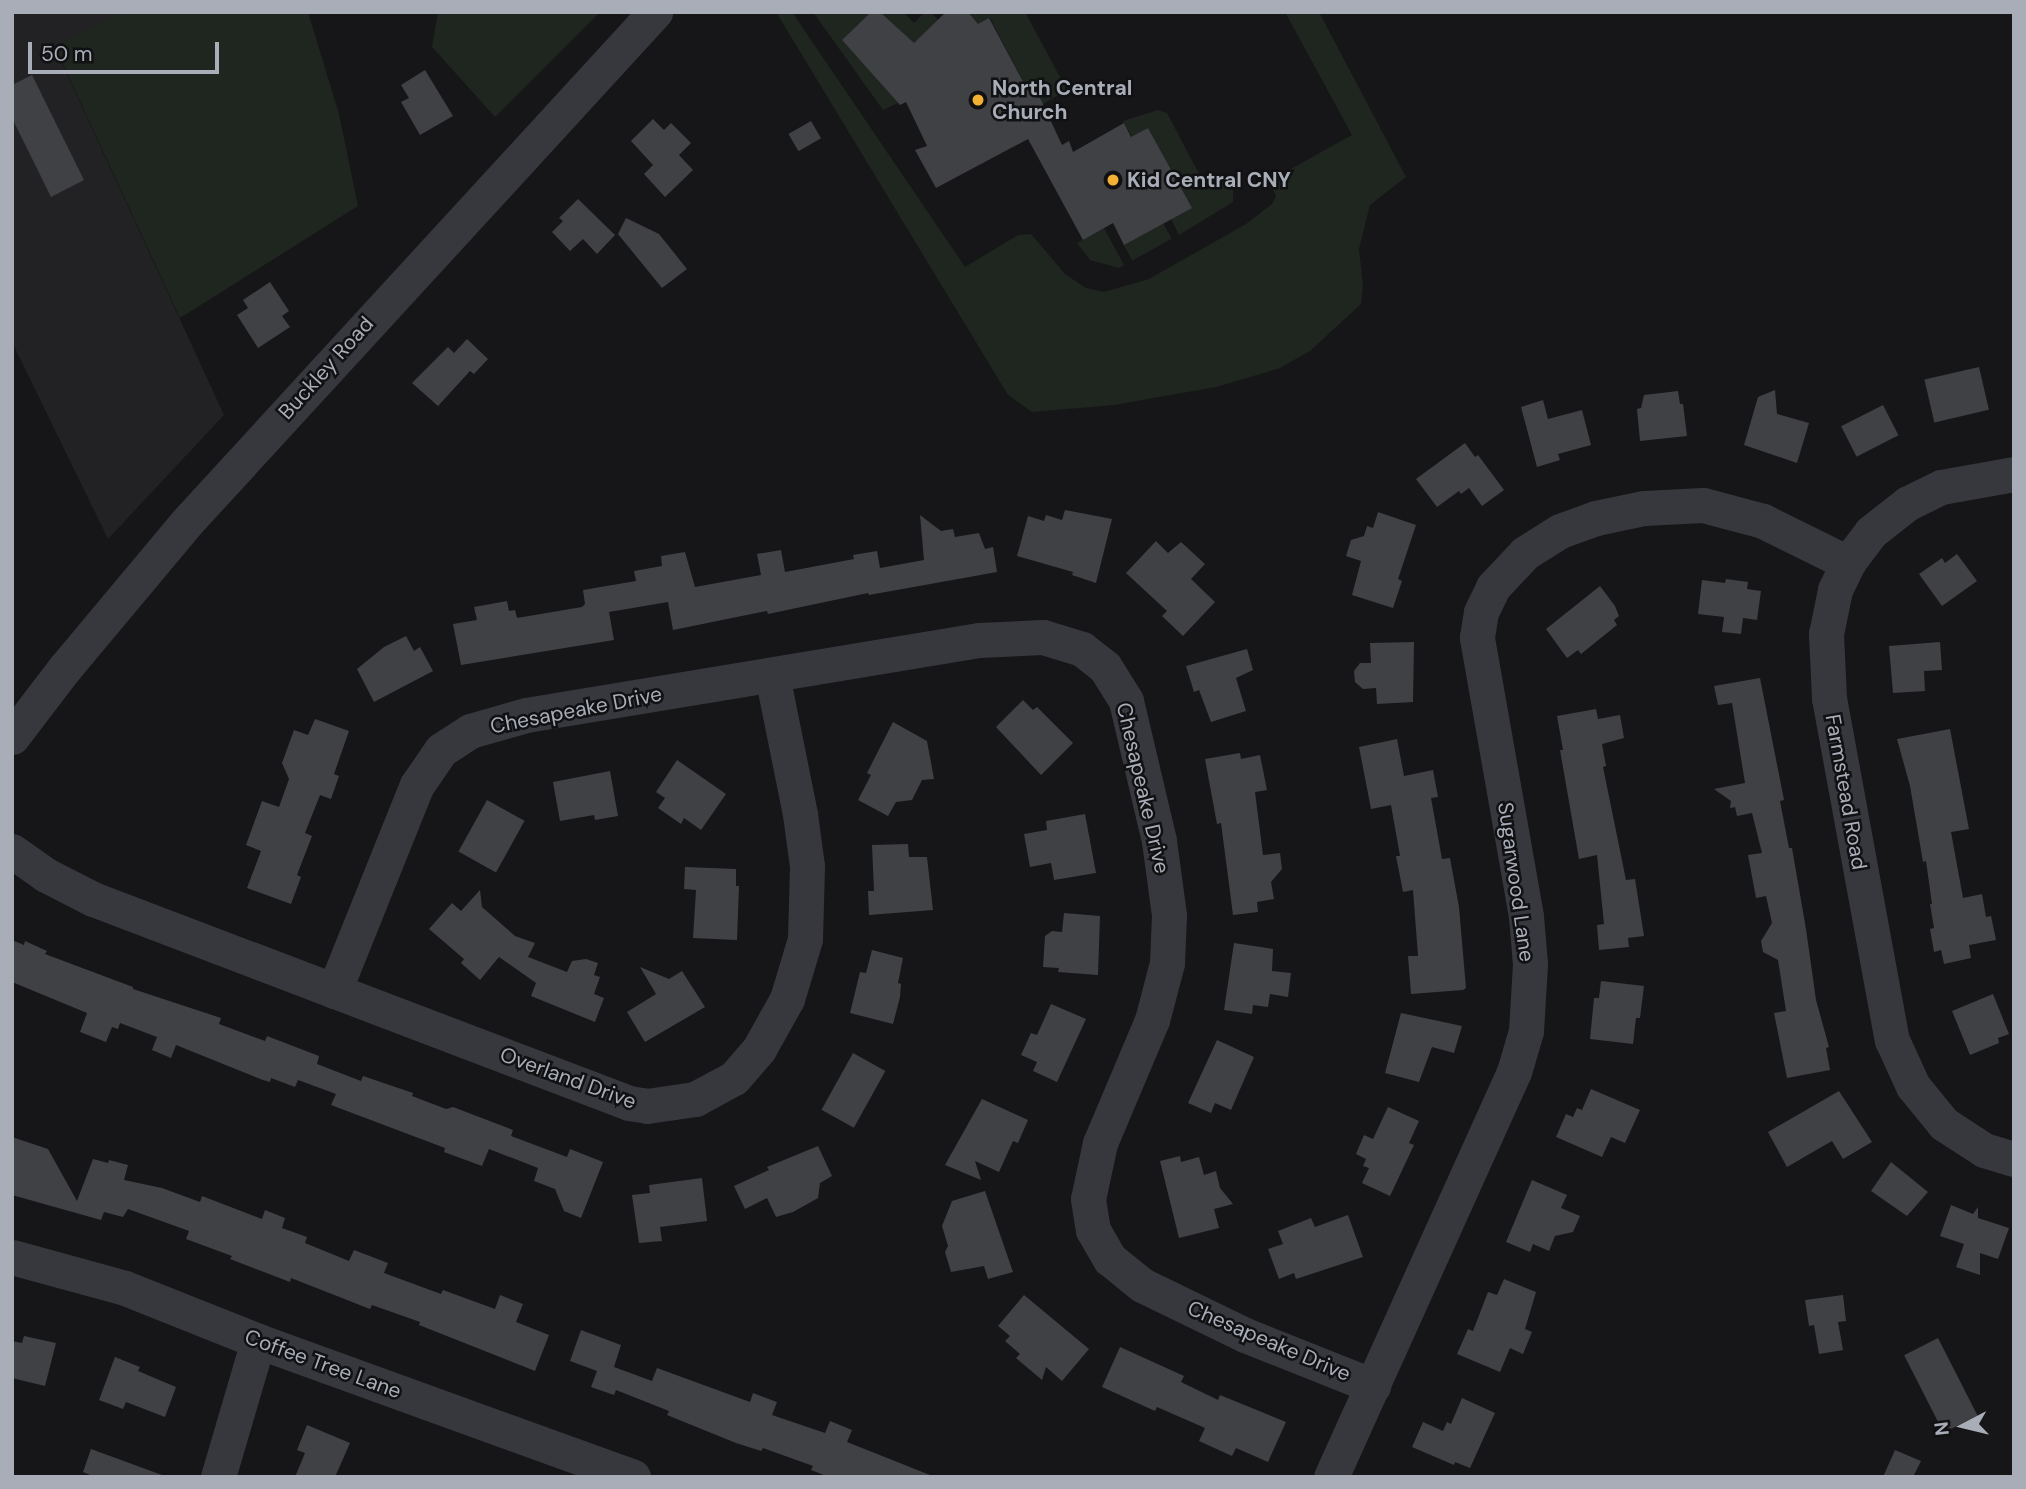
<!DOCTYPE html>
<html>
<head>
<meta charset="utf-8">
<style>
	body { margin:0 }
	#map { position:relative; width:2026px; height:1489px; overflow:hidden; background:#161618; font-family:"DM Sans",sans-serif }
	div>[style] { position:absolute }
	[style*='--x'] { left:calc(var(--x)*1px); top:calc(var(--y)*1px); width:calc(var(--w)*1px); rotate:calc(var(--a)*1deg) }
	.built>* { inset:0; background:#222225 }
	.green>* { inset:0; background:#1e261f; transform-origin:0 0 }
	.building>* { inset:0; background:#404145; transform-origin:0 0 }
	.minor>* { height:35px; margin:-17.5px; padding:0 17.5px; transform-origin:17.5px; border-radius:17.5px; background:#37383d }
	.dots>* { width:19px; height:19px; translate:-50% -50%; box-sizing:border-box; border:4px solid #111113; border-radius:50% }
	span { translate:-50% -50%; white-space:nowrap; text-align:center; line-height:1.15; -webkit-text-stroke:5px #111113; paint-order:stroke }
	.poi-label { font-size:21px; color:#a8adb8; font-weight:700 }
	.left { translate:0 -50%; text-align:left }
	.street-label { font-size:21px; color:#a8adb8 }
	.frame { position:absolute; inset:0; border:14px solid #a8adb8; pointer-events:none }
	.north { position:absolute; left:1928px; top:1391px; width:70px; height:70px; -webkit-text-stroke:5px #111113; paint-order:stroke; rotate:263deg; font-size:19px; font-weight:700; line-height:28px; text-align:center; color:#a8adb8 }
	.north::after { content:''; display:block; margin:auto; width:24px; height:32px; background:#a8adb8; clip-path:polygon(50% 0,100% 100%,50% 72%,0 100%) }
	.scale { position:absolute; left:28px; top:42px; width:191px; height:32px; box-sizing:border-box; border:4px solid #a8adb8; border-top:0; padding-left:9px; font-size:21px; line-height:24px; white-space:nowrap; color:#a8adb8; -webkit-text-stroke:5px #111113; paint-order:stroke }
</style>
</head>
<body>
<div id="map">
	<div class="built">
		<div style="clip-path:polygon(12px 12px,122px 12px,55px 48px,224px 415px,108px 539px,12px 342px)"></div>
	</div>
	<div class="green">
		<div style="clip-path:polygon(122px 12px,308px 12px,339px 114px,358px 206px,180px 318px,55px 47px)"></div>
		<div style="clip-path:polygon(438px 12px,600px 12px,495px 117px,432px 47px)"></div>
		<div style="clip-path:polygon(776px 12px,792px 12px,965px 267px,1018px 235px,1031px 234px,1065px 274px,1086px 288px,1104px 292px,1149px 279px,1246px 224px,1272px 204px,1276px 196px,1269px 181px,1352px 135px,1285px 12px,1319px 12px,1406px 177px,1370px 205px,1359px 249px,1363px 285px,1361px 304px,1310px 351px,1280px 368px,1216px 387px,1114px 405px,1032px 412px,1008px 395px)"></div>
		<div style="clip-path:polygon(813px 12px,871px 12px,842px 40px,898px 103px,883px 110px)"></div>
		<div style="clip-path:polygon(880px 12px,903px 12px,914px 23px,925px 12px,931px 12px,938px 20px,917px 46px)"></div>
		<div style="clip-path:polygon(968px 12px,1025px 12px,1067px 90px,1043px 104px,1028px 91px,990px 18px,978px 24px)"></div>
		<div style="clip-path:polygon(1158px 110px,1167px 113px,1207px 189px,1232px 175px,1233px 179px,1233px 202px,1179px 235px,1171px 219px,1191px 208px,1148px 128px,1132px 137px,1123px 121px)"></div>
		<div style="left:1163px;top:223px;width:18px;height:45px;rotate:61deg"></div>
		<div style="clip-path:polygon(1104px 228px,1124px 265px,1119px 268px,1090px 260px,1077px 243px)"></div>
	</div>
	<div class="building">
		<div style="clip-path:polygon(871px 12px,880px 12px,914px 43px,946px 12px,968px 12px,978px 24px,989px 18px,1028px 91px,1035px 87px,1062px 145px,1069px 141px,1073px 152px,1124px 123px,1131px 137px,1148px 128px,1192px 208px,1124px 245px,1113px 223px,1083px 240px,1028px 139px,936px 188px,915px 150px,927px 146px,906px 102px,900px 105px,842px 40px)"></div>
		<div style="clip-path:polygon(425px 70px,453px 116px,420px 135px,401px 102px,409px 98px,401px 85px)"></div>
		<div style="clip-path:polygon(32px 75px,84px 180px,51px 197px,12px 118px,12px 85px)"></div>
		<div style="clip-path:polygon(653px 119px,664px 130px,671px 123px,691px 143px,679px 155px,693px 170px,665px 197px,644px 174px,653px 165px,631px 141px)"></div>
		<div style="left:811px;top:121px;width:20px;height:26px;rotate:60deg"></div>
		<div style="clip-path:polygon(578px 199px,615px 235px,597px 254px,583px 239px,570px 251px,552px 232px,563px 221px,559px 218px)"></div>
		<div style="clip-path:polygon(626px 218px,659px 234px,687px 269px,662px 288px,618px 234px)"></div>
		<div style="clip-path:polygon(270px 282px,289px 311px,282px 316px,290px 327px,258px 348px,237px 315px,248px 308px,243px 300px)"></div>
		<div style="clip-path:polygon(467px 339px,488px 359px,474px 374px,470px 371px,438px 406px,412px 383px,448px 347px,454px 353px)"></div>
		<div style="left:1979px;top:367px;width:44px;height:56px;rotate:77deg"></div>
		<div style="clip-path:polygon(1775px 390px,1777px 414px,1809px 423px,1797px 463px,1744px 445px,1758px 397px)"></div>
		<div style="clip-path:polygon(1678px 391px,1680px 404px,1683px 404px,1687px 436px,1640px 441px,1637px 409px,1641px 408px,1644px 395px)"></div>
		<div style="clip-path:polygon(1543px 400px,1548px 419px,1582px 410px,1591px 445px,1558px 454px,1560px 460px,1537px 467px,1521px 407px)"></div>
		<div style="left:1883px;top:405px;width:34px;height:47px;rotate:63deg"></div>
		<div style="clip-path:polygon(1465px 443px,1475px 457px,1478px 455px,1504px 490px,1482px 506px,1469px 488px,1461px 494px,1459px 491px,1437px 507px,1416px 479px)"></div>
		<div style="clip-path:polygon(1065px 510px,1112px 519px,1096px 583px,1072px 575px,1073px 572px,1017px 556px,1028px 516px,1044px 521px,1046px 515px,1062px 520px)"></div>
		<div style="clip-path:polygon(1378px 512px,1416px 525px,1398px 579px,1402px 581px,1393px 608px,1352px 595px,1361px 561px,1346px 556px,1351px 540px,1364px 536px,1367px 526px,1373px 528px)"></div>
		<div style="clip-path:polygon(920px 515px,941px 531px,953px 529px,955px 537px,979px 533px,985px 549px,993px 547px,997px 572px,869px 595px,868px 593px,768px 614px,767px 611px,673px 630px,668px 602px,609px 612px,614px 640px,461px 665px,453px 624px,477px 620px,474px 607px,507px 601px,509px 611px,515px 610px,517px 618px,582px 607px,585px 604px,583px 590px,636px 581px,634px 571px,662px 566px,661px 556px,685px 552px,695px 587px,761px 575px,757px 554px,781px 550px,785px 572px,854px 559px,853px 555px,877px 551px,880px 568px,924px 560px)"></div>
		<div style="clip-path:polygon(1156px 541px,1168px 553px,1181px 542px,1205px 564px,1191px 579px,1215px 602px,1183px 636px,1162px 616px,1167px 611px,1126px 573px)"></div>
		<div style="clip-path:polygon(1957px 554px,1977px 581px,1942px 606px,1919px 574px,1942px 558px,1945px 563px)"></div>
		<div style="clip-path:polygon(1726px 579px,1748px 582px,1747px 589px,1761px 591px,1757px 620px,1743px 618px,1741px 634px,1722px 632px,1724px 617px,1698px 614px,1702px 580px,1725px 583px)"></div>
		<div style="clip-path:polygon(1600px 586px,1615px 606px,1619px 616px,1614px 620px,1617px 625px,1581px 654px,1578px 650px,1567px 658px,1546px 629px)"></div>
		<div style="clip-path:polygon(406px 636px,414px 651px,420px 647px,433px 671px,374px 702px,357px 669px,384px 647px)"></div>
		<div style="clip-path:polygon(1414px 642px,1413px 702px,1377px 704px,1376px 688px,1363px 689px,1355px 682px,1354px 671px,1360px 663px,1371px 663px,1370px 643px)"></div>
		<div style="clip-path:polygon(1940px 642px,1942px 670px,1924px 671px,1925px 691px,1893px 693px,1889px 646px)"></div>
		<div style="clip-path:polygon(1247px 649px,1253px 670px,1236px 678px,1246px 711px,1211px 722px,1199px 690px,1194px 692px,1186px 666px)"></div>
		<div style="clip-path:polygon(1760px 678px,1784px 800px,1780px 801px,1789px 848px,1792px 848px,1806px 929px,1816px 1000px,1829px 1047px,1826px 1048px,1830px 1070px,1787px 1078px,1774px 1013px,1786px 1011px,1778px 960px,1763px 952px,1761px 941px,1772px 923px,1766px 896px,1756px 898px,1748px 855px,1762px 853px,1752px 813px,1737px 816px,1735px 807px,1730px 808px,1731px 801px,1714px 789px,1745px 783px,1732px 703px,1718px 705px,1714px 686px)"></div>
		<div style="clip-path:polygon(1023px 700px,1033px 710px,1037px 707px,1073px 743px,1041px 775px,996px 727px)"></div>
		<div style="clip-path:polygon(1596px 709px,1598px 719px,1620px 715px,1624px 738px,1602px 744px,1606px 766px,1603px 767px,1626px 880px,1635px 879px,1644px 936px,1628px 938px,1629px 947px,1599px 950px,1597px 925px,1604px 924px,1597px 855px,1579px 859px,1560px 750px,1563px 750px,1557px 716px)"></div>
		<div style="clip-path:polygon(315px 719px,349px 731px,334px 774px,339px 776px,331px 799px,320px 795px,305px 833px,312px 836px,297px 875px,301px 877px,291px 904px,247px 888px,261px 851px,246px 845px,262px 801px,279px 807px,289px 779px,282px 763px,294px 730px,308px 735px)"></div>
		<div style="clip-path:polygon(893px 722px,927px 741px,934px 779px,922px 780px,912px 800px,896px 802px,888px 816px,858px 800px,871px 775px,867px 773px)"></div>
		<div style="clip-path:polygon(1950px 729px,1969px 829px,1951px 832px,1963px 898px,1982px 894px,1986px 917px,1991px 916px,1996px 940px,1969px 945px,1971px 958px,1944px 964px,1941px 950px,1934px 952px,1930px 929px,1934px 928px,1930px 904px,1932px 904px,1926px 861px,1923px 862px,1910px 786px,1897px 739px)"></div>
		<div style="clip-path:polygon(1397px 739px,1404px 776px,1433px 770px,1438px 797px,1431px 798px,1442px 859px,1450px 858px,1459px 907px,1466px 988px,1463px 990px,1411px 994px,1408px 956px,1418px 956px,1413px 890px,1403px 892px,1396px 856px,1400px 856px,1391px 805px,1371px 809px,1359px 747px)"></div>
		<div style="clip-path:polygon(1240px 753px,1241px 759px,1260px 755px,1267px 790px,1255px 792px,1263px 855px,1280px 853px,1282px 869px,1271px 882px,1274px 899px,1257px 902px,1258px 912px,1233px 915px,1221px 823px,1217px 824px,1205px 759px)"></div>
		<div style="clip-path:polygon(677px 760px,726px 794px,701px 830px,684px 818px,681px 824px,658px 808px,665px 798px,656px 792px)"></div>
		<div style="clip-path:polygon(610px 771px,618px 816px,595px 820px,594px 815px,560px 821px,553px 782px)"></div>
		<div style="left:487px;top:800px;width:43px;height:59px;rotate:29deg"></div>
		<div style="clip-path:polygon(1085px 814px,1096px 873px,1054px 880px,1051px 863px,1030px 867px,1024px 834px,1047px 830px,1046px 821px)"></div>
		<div style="clip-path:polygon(908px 844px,909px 857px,927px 857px,933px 910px,869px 915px,868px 891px,874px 891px,872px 845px)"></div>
		<div style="clip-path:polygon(685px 867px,736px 869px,736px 886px,739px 886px,737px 940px,693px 938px,696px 890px,684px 889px)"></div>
		<div style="clip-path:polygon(480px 890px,482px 907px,515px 936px,535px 943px,528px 957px,567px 972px,572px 961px,586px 959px,598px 963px,594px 975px,600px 977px,594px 994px,604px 998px,595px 1022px,531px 996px,536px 983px,499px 957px,480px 980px,461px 963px,464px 959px,429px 929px,452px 903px,461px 911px)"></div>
		<div style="clip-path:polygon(1064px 913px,1100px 916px,1098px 975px,1058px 972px,1059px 968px,1043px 967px,1045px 936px,1052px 931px,1062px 932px)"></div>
		<div style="clip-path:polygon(12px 940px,24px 945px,25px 941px,47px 951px,45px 954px,133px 987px,133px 989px,221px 1018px,219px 1024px,265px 1041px,267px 1036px,319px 1056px,317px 1064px,361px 1081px,363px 1076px,413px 1093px,412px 1096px,446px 1109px,453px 1107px,513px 1130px,511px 1136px,567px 1157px,570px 1149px,603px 1162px,581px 1218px,564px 1211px,555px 1189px,534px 1181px,538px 1168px,489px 1149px,482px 1166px,444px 1152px,445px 1148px,331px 1105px,336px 1094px,298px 1080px,295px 1087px,271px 1078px,270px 1082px,263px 1080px,176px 1045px,171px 1058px,152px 1050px,157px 1037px,120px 1023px,118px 1029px,112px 1027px,106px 1042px,80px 1032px,87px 1013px,12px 982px)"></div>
		<div style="clip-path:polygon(1234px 943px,1273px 949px,1272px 971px,1291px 973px,1288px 997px,1270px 994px,1268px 1007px,1253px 1005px,1252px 1014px,1224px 1010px)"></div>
		<div style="clip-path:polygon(872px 950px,903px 958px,898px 983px,901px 984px,900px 997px,893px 1024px,850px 1013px,860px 972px,866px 973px)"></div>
		<div style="clip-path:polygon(640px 967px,669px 979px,682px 971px,705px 1007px,645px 1042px,627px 1012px,656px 994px)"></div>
		<div style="clip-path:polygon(1601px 981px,1644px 986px,1640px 1018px,1636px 1018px,1633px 1044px,1590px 1039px,1594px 998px,1599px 998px)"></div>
		<div style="clip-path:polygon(1993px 994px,2009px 1034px,1998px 1038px,1999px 1043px,1970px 1055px,1952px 1011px)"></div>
		<div style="clip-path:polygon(1051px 1004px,1086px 1019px,1057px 1082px,1033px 1071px,1037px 1062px,1021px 1055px,1031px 1033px,1037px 1035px)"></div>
		<div style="clip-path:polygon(1401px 1013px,1462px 1026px,1454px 1053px,1432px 1047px,1419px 1082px,1385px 1073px)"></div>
		<div style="clip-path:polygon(1217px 1040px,1254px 1057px,1231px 1110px,1215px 1103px,1211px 1113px,1188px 1103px)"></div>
		<div style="left:853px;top:1053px;width:37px;height:65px;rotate:29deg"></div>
		<div style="clip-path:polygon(1591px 1089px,1640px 1110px,1625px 1143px,1611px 1137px,1602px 1157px,1556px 1137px,1566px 1114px,1573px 1117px,1577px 1108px,1582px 1110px)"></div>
		<div style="clip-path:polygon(1839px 1091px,1872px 1142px,1843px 1159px,1832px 1141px,1787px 1167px,1768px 1132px)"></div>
		<div style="clip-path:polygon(982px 1099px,1028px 1120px,1018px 1143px,1013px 1141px,999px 1172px,975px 1161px,981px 1180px,945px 1165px)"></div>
		<div style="clip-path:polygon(1388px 1107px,1419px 1121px,1409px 1143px,1414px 1145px,1390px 1196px,1362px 1183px,1369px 1168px,1363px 1166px,1366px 1159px,1356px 1154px,1364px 1135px,1373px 1139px)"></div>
		<div style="clip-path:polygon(12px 1137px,48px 1149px,77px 1201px,93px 1159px,108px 1163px,109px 1160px,128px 1165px,124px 1180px,162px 1188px,200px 1202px,202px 1196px,262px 1219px,265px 1210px,285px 1218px,282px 1228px,307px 1237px,305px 1243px,349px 1261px,354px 1250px,388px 1263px,384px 1273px,441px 1294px,443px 1290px,495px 1309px,500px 1295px,523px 1304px,516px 1322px,549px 1335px,535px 1371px,419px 1325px,420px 1322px,372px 1305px,370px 1309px,291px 1278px,290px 1282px,230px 1259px,232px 1256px,186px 1239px,189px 1231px,128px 1209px,123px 1217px,104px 1212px,101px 1220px,12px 1195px)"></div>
		<div style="clip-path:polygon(818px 1146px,832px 1176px,820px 1183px,818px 1198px,793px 1212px,776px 1217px,767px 1198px,745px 1209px,734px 1186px,769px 1170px,767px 1167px)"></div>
		<div style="clip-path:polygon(1180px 1156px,1181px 1162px,1199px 1157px,1204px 1175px,1216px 1171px,1220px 1188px,1233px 1204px,1214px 1209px,1219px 1228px,1179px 1238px,1160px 1161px)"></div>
		<div style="clip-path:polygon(1891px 1162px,1928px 1192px,1907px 1216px,1871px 1191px)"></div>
		<div style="clip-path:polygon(702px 1178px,707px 1221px,660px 1227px,662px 1241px,639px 1243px,632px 1195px,650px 1193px,649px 1185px)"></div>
		<div style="clip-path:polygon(1532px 1180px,1567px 1195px,1561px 1208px,1580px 1216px,1573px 1232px,1555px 1236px,1549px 1251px,1533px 1244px,1530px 1252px,1506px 1242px)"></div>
		<div style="clip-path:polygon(985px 1191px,1013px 1272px,988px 1279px,984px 1266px,951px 1272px,945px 1252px,948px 1246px,942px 1226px,952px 1201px)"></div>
		<div style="clip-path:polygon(1951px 1205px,1973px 1214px,1978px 1207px,1978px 1218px,2009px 1228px,1998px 1259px,1980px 1253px,1980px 1275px,1956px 1267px,1964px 1244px,1940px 1236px)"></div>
		<div style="clip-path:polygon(1348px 1215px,1363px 1257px,1296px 1279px,1294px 1273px,1279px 1279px,1268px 1249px,1283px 1244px,1278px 1231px,1311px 1218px,1315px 1227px)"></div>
		<div style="clip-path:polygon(1504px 1279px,1536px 1292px,1525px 1329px,1532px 1332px,1523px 1354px,1510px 1348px,1500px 1372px,1457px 1354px,1468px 1329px,1473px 1331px,1488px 1292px,1497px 1295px)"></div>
		<div style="clip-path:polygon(1024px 1295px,1089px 1349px,1062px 1381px,1046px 1367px,1042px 1380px,1016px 1358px,1020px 1354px,1005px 1341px,1010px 1336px,998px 1326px)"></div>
		<div style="clip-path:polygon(1843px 1295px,1846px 1321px,1838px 1322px,1843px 1350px,1819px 1354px,1814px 1325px,1809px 1326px,1805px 1300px)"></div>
		<div style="clip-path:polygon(581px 1330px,621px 1345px,614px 1367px,652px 1381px,657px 1368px,750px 1402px,753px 1393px,777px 1402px,772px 1415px,825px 1433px,830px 1421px,852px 1430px,847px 1442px,935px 1477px,829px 1477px,811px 1470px,813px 1466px,763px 1448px,761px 1451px,736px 1443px,667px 1415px,669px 1411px,616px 1390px,614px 1395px,591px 1387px,597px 1371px,570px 1361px)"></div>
		<div style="clip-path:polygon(24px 1336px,56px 1343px,45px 1386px,12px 1378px,12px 1341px,22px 1343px)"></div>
		<div style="left:1938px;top:1338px;width:87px;height:38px;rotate:63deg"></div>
		<div style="clip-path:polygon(1120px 1347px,1184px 1376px,1181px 1382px,1218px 1400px,1220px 1395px,1286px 1422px,1268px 1462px,1236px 1448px,1232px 1456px,1199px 1441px,1205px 1428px,1157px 1407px,1155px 1411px,1102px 1387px)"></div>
		<div style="clip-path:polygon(115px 1357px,140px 1367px,138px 1371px,176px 1387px,165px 1417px,126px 1402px,123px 1409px,99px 1400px)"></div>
		<div style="clip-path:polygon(1462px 1398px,1495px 1413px,1470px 1468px,1455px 1462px,1454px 1465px,1412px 1447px,1423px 1422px,1443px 1431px,1447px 1422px,1451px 1424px)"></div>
		<div style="clip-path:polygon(307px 1425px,350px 1443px,335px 1477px,295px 1477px,305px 1453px,297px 1450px)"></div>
		<div style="clip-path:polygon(91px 1449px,162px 1475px,162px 1477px,95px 1477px,83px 1472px)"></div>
		<div style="clip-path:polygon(1895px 1450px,1921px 1461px,1913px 1477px,1883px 1477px)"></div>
	</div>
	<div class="minor">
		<div style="--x:2014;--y:474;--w:74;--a:169.9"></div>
		<div style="--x:1941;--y:487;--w:37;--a:154"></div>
		<div style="--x:1908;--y:503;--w:47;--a:141.9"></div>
		<div style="--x:1871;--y:532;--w:39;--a:127"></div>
		<div style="--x:1848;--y:563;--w:30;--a:116"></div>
		<div style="--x:1835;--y:590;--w:45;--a:101.6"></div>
		<div style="--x:1826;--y:634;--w:64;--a:87.3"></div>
		<div style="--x:1829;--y:698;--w:348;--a:79.6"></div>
		<div style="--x:1892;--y:1040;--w:51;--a:65.5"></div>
		<div style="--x:1913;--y:1086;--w:49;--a:50.8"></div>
		<div style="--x:1944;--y:1124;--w:48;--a:33"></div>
		<div style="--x:1984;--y:1150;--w:31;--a:17"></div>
		<div style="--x:12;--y:737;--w:86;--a:-52.6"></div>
		<div style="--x:64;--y:669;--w:190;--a:-50.1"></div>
		<div style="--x:186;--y:523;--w:694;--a:-47.45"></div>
		<div style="--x:12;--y:851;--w:42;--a:35.2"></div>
		<div style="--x:46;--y:875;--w:53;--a:27.1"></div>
		<div style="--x:93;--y:899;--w:574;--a:20.84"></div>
		<div style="--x:629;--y:1103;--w:18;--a:9"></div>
		<div style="--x:647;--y:1106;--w:49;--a:-8.3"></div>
		<div style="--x:695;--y:1099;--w:44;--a:-28.3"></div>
		<div style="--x:734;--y:1078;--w:38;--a:-49"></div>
		<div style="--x:759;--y:1049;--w:57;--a:-60.8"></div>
		<div style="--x:787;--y:999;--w:63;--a:-73.3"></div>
		<div style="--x:805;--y:939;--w:73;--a:-88.4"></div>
		<div style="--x:807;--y:866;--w:52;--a:-97.7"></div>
		<div style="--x:800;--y:814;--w:142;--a:-101.4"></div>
		<div style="--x:334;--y:991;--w:222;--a:-68.1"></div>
		<div style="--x:417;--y:785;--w:42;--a:-55.6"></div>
		<div style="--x:441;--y:750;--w:35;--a:-33"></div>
		<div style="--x:470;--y:731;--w:58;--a:-15.9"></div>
		<div style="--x:526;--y:715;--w:459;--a:-9.4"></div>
		<div style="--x:979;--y:640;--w:64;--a:-2.7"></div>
		<div style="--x:1043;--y:637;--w:41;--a:17.1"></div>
		<div style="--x:1082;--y:649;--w:29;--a:38"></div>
		<div style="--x:1105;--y:667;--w:40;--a:58"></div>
		<div style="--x:1126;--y:701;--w:144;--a:76.7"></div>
		<div style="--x:1159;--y:841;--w:75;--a:82.3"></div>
		<div style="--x:1169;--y:915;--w:48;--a:92.4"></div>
		<div style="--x:1167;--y:963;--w:59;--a:104.7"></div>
		<div style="--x:1152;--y:1020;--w:134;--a:112.9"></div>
		<div style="--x:1100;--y:1143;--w:57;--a:102.1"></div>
		<div style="--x:1088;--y:1199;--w:31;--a:81"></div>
		<div style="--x:1093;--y:1230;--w:34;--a:60"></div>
		<div style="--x:1110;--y:1259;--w:41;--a:39.1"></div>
		<div style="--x:1142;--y:1285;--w:114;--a:25.9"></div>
		<div style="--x:1245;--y:1335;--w:138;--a:21.7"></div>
		<div style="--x:12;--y:1257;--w:117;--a:15.3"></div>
		<div style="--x:125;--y:1288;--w:143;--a:21.7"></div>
		<div style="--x:258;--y:1341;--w:399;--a:19.9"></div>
		<div style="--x:218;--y:1477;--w:142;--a:-73.6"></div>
		<div style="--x:1331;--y:1477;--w:444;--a:-65.7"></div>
		<div style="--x:1514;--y:1072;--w:43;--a:-73.7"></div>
		<div style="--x:1526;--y:1031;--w:67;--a:-86.6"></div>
		<div style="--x:1530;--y:964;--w:48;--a:-94.8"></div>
		<div style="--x:1526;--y:916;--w:283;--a:-100"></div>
		<div style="--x:1477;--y:637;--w:25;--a:-81"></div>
		<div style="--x:1481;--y:612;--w:28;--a:-64"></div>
		<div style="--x:1493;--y:587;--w:47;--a:-46.7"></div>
		<div style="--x:1525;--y:553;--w:41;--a:-32.2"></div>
		<div style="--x:1560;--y:531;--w:38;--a:-20"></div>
		<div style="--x:1596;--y:518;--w:49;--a:-11.8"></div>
		<div style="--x:1644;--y:508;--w:59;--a:-2.9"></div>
		<div style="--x:1703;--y:505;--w:62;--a:14.9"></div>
		<div style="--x:1763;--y:521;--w:95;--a:26.3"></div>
	</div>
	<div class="dots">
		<div style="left:978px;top:100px;background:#f2b134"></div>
		<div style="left:1113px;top:180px;background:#f2b134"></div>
	</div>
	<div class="poi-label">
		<span class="left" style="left:992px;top:100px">North Central<br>Church</span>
		<span class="left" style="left:1127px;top:180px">Kid Central CNY</span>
	</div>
	<div class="street-label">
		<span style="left:326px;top:368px;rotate:-48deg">Buckley Road</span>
		<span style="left:576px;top:710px;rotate:-11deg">Chesapeake Drive</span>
		<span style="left:1143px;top:788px;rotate:77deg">Chesapeake Drive</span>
		<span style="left:1846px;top:792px;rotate:80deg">Farmstead Road</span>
		<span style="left:1516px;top:882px;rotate:82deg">Sugarwood Lane</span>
		<span style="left:568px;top:1078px;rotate:20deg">Overland Drive</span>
		<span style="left:1269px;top:1341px;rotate:23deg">Chesapeake Drive</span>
		<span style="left:323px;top:1364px;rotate:20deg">Coffee Tree Lane</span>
	</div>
	<div class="frame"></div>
	<div class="north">N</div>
	<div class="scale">50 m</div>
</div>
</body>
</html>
